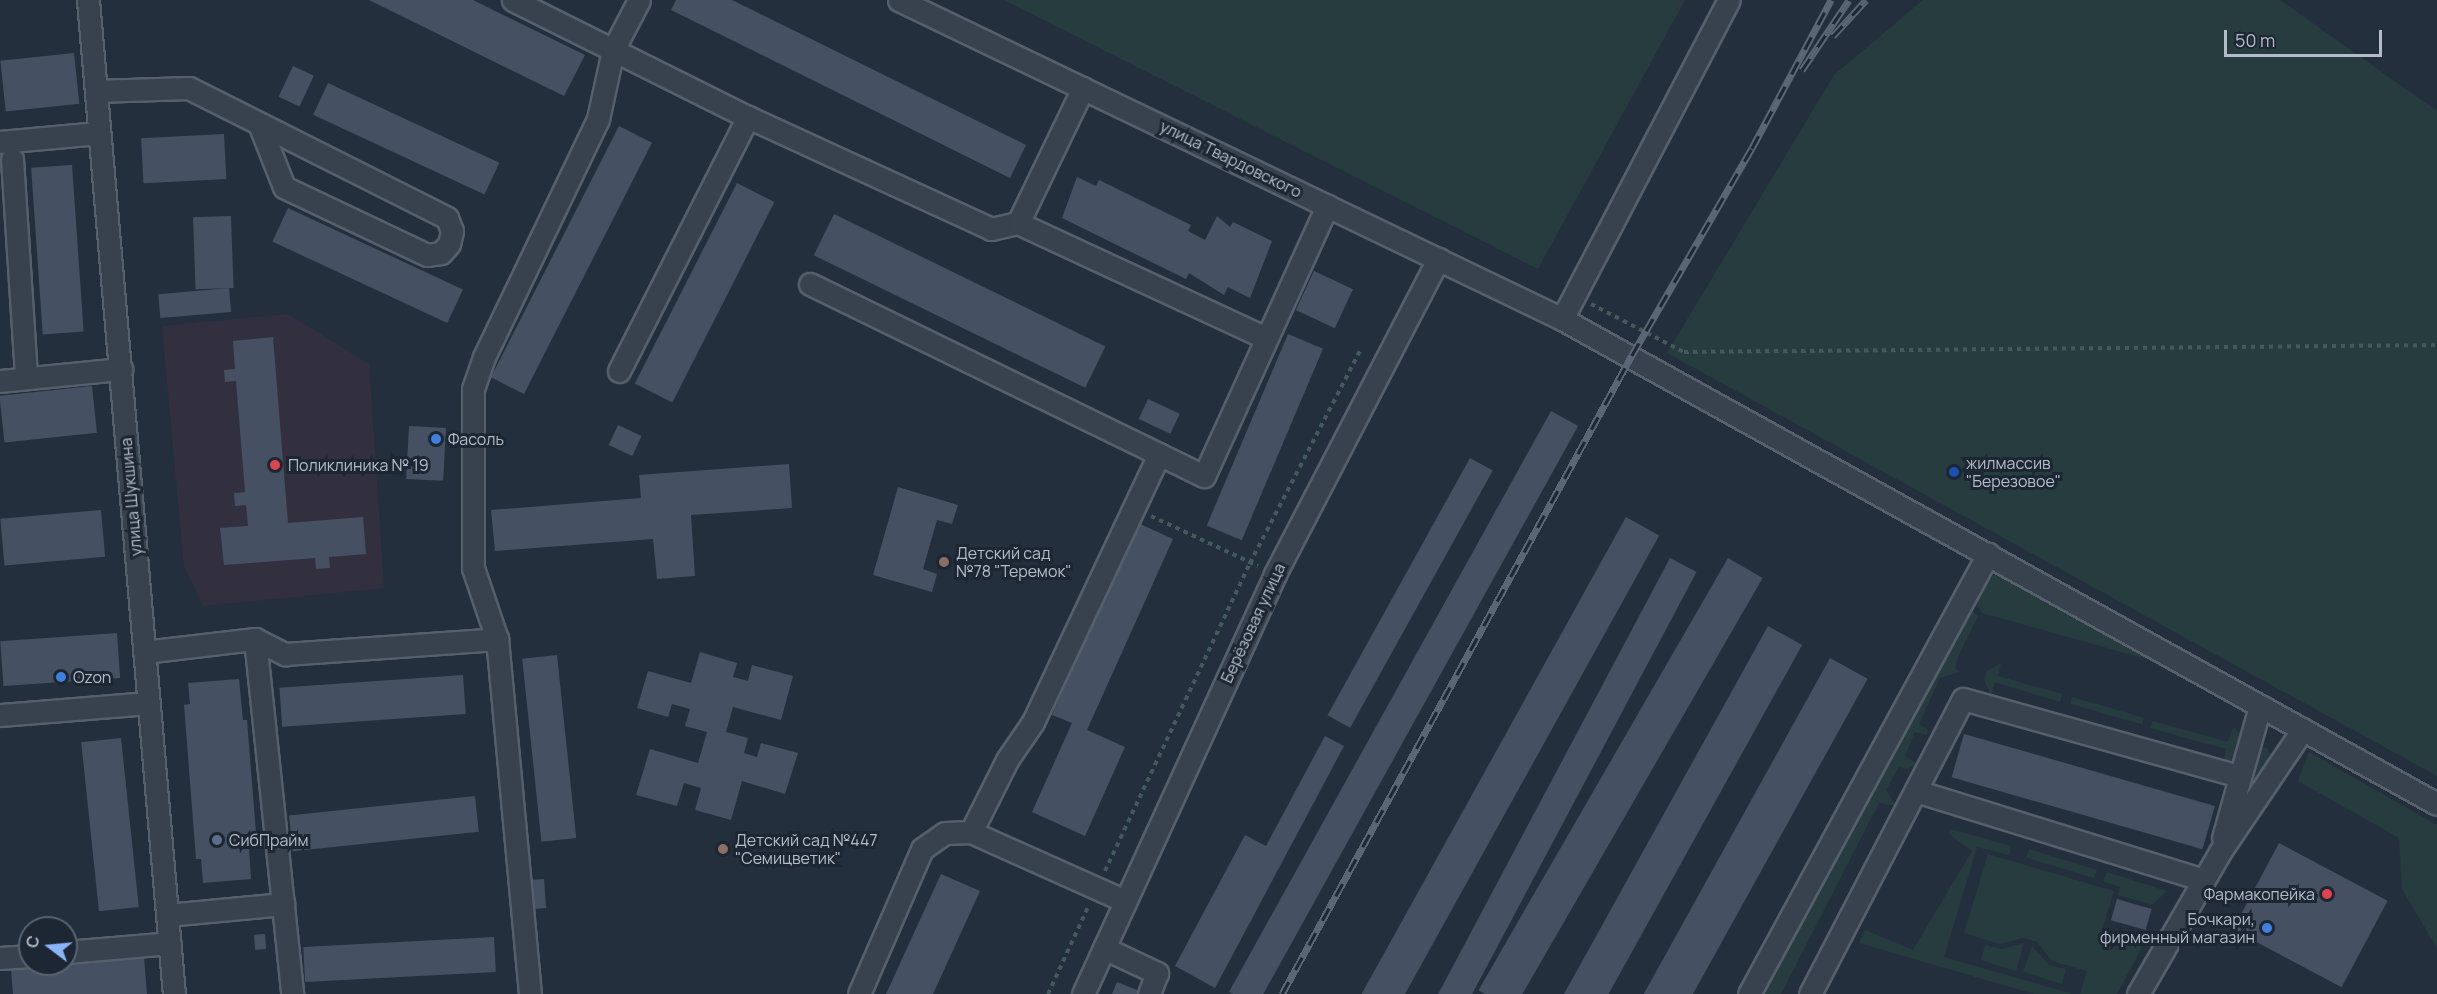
<!DOCTYPE html>
<html>
<head>
<meta charset="utf-8">
<style>
	body { margin:0 }
	#map { position:relative; width:2437px; height:994px; overflow:hidden; background:#242f3e; font-family:Manrope,sans-serif }
	div>[style] { position:absolute }
	[style*='--x'] { left:calc(var(--x)*1px); top:calc(var(--y)*1px); width:calc(var(--w)*1px); rotate:calc(var(--a)*1deg) }
	.medical>* { inset:0; background:#32303f }
	.green>* { inset:0; background:#263c3f; transform-origin:0 0 }
	.building>* { inset:0; background:#455162; transform-origin:0 0 }
	.path>* { height:4px; margin-top:-2px; transform-origin:0; background:repeating-linear-gradient(90deg,#44595c 0 4.5px,transparent 0 9px) }
	.roads { filter:drop-shadow(2px 0 #565f6c) drop-shadow(-2px 0 #565f6c) drop-shadow(0 2px #565f6c) drop-shadow(0 -2px #565f6c) }
	.minor>* { height:21px; margin:-10.5px; padding:0 10.5px; transform-origin:10.5px; border-radius:10.5px; background:#38414e }
	.rail>* { height:7px; margin-top:-3.5px; transform-origin:0; background:repeating-linear-gradient(90deg,#1d2633 0 14px,#5a6575 0 28px); box-sizing:border-box; border-block:2px solid #5a6575 }
	.dots>* { width:16px; height:16px; translate:-50% -50%; box-sizing:border-box; border:3px solid #1d2633; border-radius:50% }
	span { translate:-50% -50%; white-space:nowrap; text-align:center; line-height:1.15; -webkit-text-stroke:6px #1d2633; paint-order:stroke }
	.street-label { font-size:16px; color:#b4bcc9 }
	.poi-label { font-size:16px; color:#b4bcc9 }
	.left { translate:0 -50%; text-align:left }
	.right { translate:-100% -50%; text-align:right }
	.north { position:absolute; left:18px; top:916px; width:60px; height:60px; box-sizing:border-box; background:#1d2633; border:2px solid #59626f; border-radius:50%; rotate:286deg; font-size:16px; font-weight:700; line-height:24px; text-align:center; color:#b4bcc9 }
	.north::after { content:''; display:block; margin:auto; width:21px; height:27px; background:#8ab4f8; clip-path:polygon(50% 0,100% 100%,50% 72%,0 100%) }
	.scale { position:absolute; left:2224px; top:30px; width:158px; height:27px; box-sizing:border-box; border:3px solid #b4bcc9; border-top:0; padding-left:8px; font-size:18px; line-height:21px; white-space:nowrap; color:#b4bcc9; -webkit-text-stroke:4px #1d2633; paint-order:stroke }
</style>
</head>
<body>
<div id="map">
	<div class="medical">
		<div style="clip-path:polygon(288px 314px,369px 364px,384px 588px,203px 606px,184px 566px,162px 326px)"></div>
	</div>
	<div class="green">
		<div style="clip-path:polygon(1004px 0,1685px 0,1538px 269px)"></div>
		<div style="clip-path:polygon(1923px 0,2280px 0,2437px 111px,2437px 776px,1667px 353px,1834px 75px)"></div>
		<div style="clip-path:polygon(1998px 572px,2182px 669px,1982px 613px,1972px 597px)"></div>
		<div style="clip-path:polygon(1971px 610px,1978px 616px,1960px 652px,1955px 668px,1960px 672px,1940px 678px,1919px 724px,1928px 730px,1927px 735px,1915px 732px,1905px 756px,1918px 764px,1907px 769px,1899px 767px,1886px 790px,1896px 806px,1879px 803px,1781px 994px,1764px 994px)"></div>
		<div style="clip-path:polygon(2001px 663px,1998px 676px,2062px 694px,2060px 702px,1995px 682px,1991px 696px,1984px 680px,1987px 671px)"></div>
		<div style="left:2072px;top:697px;width:75px;height:7px;rotate:16deg"></div>
		<div style="clip-path:polygon(2153px 721px,2228px 742px,2233px 727px,2241px 734px,2240px 756px,2223px 765px,2226px 749px,2150px 728px)"></div>
		<div style="clip-path:polygon(2257px 746px,2267px 748px,2272px 757px,2238px 812px)"></div>
		<div style="clip-path:polygon(2309px 752px,2437px 825px,2437px 948px,2402px 889px,2399px 838px,2298px 781px)"></div>
		<div style="clip-path:polygon(1950px 829px,2011px 846px,2009px 855px,1977px 847px,1944px 957px,2073px 994px,2034px 994px,1859px 943px,1865px 930px,1913px 950px,1972px 851px,1949px 834px)"></div>
		<div style="left:2029px;top:849px;width:71px;height:9px;rotate:17deg"></div>
		<div style="clip-path:polygon(1988px 854px,2114px 891px,2102px 930px,2146px 940px,2117px 994px,2080px 994px,2087px 971px,2052px 961px,2037px 942px,2023px 938px,2000px 944px,1964px 933px)"></div>
		<div style="clip-path:polygon(2107px 872px,2167px 891px,2152px 905px,2118px 895px,2120px 887px,2103px 881px)"></div>
		<div style="clip-path:polygon(2024px 943px,2016px 971px,1981px 960px,1985px 945px,2001px 949px)"></div>
		<div style="clip-path:polygon(2032px 946px,2049px 965px,2066px 969px,2062px 984px,2023px 972px)"></div>
	</div>
	<div class="building">
		<div style="clip-path:polygon(369px 0,473px 0,585px 55px,564px 96px)"></div>
		<div style="clip-path:polygon(676px 0,732px 0,1026px 145px,1010px 178px,671px 10px)"></div>
		<div style="left:74px;top:53px;width:51px;height:74px;rotate:84deg"></div>
		<div style="left:293px;top:66px;width:23px;height:34px;rotate:25deg"></div>
		<div style="left:328px;top:83px;width:189px;height:35px;rotate:25deg"></div>
		<div style="left:619px;top:126px;width:37px;height:282px;rotate:27deg"></div>
		<div style="left:224px;top:134px;width:45px;height:83px;rotate:87deg"></div>
		<div style="left:72px;top:165px;width:167px;height:41px;rotate:86deg"></div>
		<div style="clip-path:polygon(1077px 177px,1096px 186px,1099px 180px,1191px 225px,1188px 231px,1205px 240px,1217px 216px,1230px 227px,1233px 222px,1272px 241px,1250px 298px,1228px 287px,1224px 295px,1189px 273px,1186px 279px,1062px 218px)"></div>
		<div style="left:737px;top:183px;width:42px;height:225px;rotate:27deg"></div>
		<div style="left:288px;top:208px;width:193px;height:37px;rotate:25deg"></div>
		<div style="left:834px;top:214px;width:302px;height:46px;rotate:26deg"></div>
		<div style="left:231px;top:216px;width:72px;height:38px;rotate:88deg"></div>
		<div style="left:1314px;top:271px;width:43px;height:43px;rotate:25deg"></div>
		<div style="left:229px;top:288px;width:24px;height:71px;rotate:85deg"></div>
		<div style="left:1288px;top:334px;width:38px;height:208px;rotate:23deg"></div>
		<div style="clip-path:polygon(273px 337px,288px 523px,363px 517px,366px 554px,329px 557px,330px 568px,316px 569px,315px 558px,224px 565px,220px 528px,248px 526px,246px 505px,235px 506px,234px 493px,245px 492px,236px 381px,225px 382px,224px 370px,235px 369px,233px 341px)"></div>
		<div style="left:92px;top:386px;width:47px;height:93px;rotate:84deg"></div>
		<div style="left:1148px;top:399px;width:35px;height:22px;rotate:25deg"></div>
		<div style="left:1551px;top:411px;width:31px;height:664px;rotate:29deg"></div>
		<div style="left:618px;top:425px;width:26px;height:22px;rotate:25deg"></div>
		<div style="left:409px;top:426px;width:37px;height:53px;rotate:3deg"></div>
		<div style="left:1470px;top:458px;width:26px;height:294px;rotate:29deg"></div>
		<div style="clip-path:polygon(789px 464px,792px 508px,691px 515px,695px 576px,657px 579px,653px 539px,495px 551px,491px 510px,641px 498px,639px 475px)"></div>
		<div style="clip-path:polygon(898px 487px,958px 505px,952px 524px,937px 520px,923px 569px,937px 574px,932px 592px,873px 575px)"></div>
		<div style="left:101px;top:510px;width:47px;height:101px;rotate:85deg"></div>
		<div style="left:1626px;top:517px;width:38px;height:546px;rotate:29deg"></div>
		<div style="clip-path:polygon(1138px 523px,1173px 539px,1087px 730px,1125px 747px,1085px 836px,1032px 812px,1072px 723px,1052px 715px)"></div>
		<div style="left:1670px;top:558px;width:30px;height:497px;rotate:28deg"></div>
		<div style="left:1728px;top:558px;width:40px;height:499px;rotate:30deg"></div>
		<div style="left:1768px;top:626px;width:39px;height:421px;rotate:29deg"></div>
		<div style="left:117px;top:633px;width:45px;height:117px;rotate:86deg"></div>
		<div style="clip-path:polygon(700px 652px,737px 663px,733px 677px,748px 681px,752px 665px,793px 676px,781px 720px,733px 707px,726px 732px,748px 738px,744px 753px,757px 757px,761px 743px,798px 753px,785px 794px,742px 781px,731px 820px,695px 810px,701px 788px,684px 783px,677px 806px,636px 795px,650px 749px,698px 763px,707px 732px,685px 726px,690px 709px,672px 704px,668px 717px,637px 708px,648px 671px,691px 683px)"></div>
		<div style="left:557px;top:655px;width:184px;height:35px;rotate:84deg"></div>
		<div style="left:1830px;top:658px;width:43px;height:385px;rotate:29deg"></div>
		<div style="left:463px;top:675px;width:39px;height:184px;rotate:86deg"></div>
		<div style="clip-path:polygon(239px 679px,243px 720px,247px 720px,256px 833px,248px 834px,251px 879px,203px 883px,201px 859px,196px 859px,184px 705px,190px 704px,188px 683px)"></div>
		<div style="left:1964px;top:734px;width:261px;height:45px;rotate:16deg"></div>
		<div style="clip-path:polygon(1325px 736px,1344px 746px,1215px 988px,1175px 966px,1245px 835px,1266px 846px)"></div>
		<div style="left:121px;top:738px;width:170px;height:40px;rotate:84deg"></div>
		<div style="left:475px;top:796px;width:36px;height:187px;rotate:84deg"></div>
		<div style="left:2279px;top:843px;width:123px;height:98px;rotate:28deg"></div>
		<div style="clip-path:polygon(941px 874px,980px 891px,933px 994px,886px 994px)"></div>
		<div style="left:544px;top:879px;width:29px;height:21px;rotate:86deg"></div>
		<div style="left:2117px;top:899px;width:36px;height:22px;rotate:16deg"></div>
		<div style="left:265px;top:934px;width:15px;height:11px;rotate:86deg"></div>
		<div style="left:494px;top:937px;width:35px;height:191px;rotate:87deg"></div>
		<div style="clip-path:polygon(144px 957px,147px 994px,13px 994px,11px 970px)"></div>
		<div style="clip-path:polygon(1117px 982px,1142px 992px,1142px 994px,1112px 994px)"></div>
	</div>
	<div class="path">
		<div style="--x:1591;--y:304;--w:105;--a:27.3"></div>
		<div style="--x:1684;--y:352;--w:753;--a:-0.53"></div>
		<div style="--x:1151;--y:516;--w:118;--a:25"></div>
		<div style="--x:1105;--y:871;--w:340;--a:-64.8"></div>
		<div style="--x:1250;--y:563;--w:241;--a:-62.6"></div>
		<div style="--x:1048;--y:994;--w:98;--a:-65.3"></div>
	</div>
	<div class="roads">
		<div class="minor">
			<div style="--x:88;--y:0;--w:998;--a:85.06"></div>
			<div style="--x:513;--y:0;--w:263;--a:26.5"></div>
			<div style="--x:748;--y:117;--w:268;--a:24.7"></div>
			<div style="--x:991;--y:229;--w:28;--a:-13"></div>
			<div style="--x:899;--y:0;--w:736;--a:25.69"></div>
			<div style="--x:1562;--y:319;--w:1000;--a:29"></div>
			<div style="--x:1083;--y:88;--w:150;--a:115.7"></div>
			<div style="--x:1018;--y:223;--w:271;--a:24.9"></div>
			<div style="--x:96;--y:91;--w:93;--a:-1.8"></div>
			<div style="--x:189;--y:88;--w:289;--a:26.7"></div>
			<div style="--x:447;--y:218;--w:14;--a:69"></div>
			<div style="--x:452;--y:231;--w:13;--a:103"></div>
			<div style="--x:449;--y:244;--w:12;--a:132"></div>
			<div style="--x:441;--y:253;--w:14;--a:172"></div>
			<div style="--x:427;--y:255;--w:158;--a:-154.6"></div>
			<div style="--x:284;--y:187;--w:66;--a:-111.5"></div>
			<div style="--x:0;--y:142;--w:99;--a:-5.2"></div>
			<div style="--x:12;--y:159;--w:219;--a:86.3"></div>
			<div style="--x:810;--y:284;--w:438;--a:26"></div>
			<div style="--x:1204;--y:476;--w:297;--a:-65.5"></div>
			<div style="--x:1562;--y:319;--w:360;--a:-62.4"></div>
			<div style="--x:619;--y:371;--w:285;--a:-63.1"></div>
			<div style="--x:0;--y:381;--w:122;--a:-5.7"></div>
			<div style="--x:255;--y:639;--w:357;--a:84"></div>
			<div style="--x:144;--y:652;--w:112;--a:-6.7"></div>
			<div style="--x:255;--y:639;--w:34;--a:27"></div>
			<div style="--x:285;--y:654;--w:213;--a:-4"></div>
			<div style="--x:0;--y:715;--w:148;--a:-4.6"></div>
			<div style="--x:1916;--y:791;--w:300;--a:17.2"></div>
			<div style="--x:971;--y:832;--w:80;--a:-63.4"></div>
			<div style="--x:1007;--y:760;--w:46;--a:-55.6"></div>
			<div style="--x:1033;--y:722;--w:296;--a:-64.8"></div>
			<div style="--x:2223;--y:838;--w:137;--a:-74.3"></div>
			<div style="--x:167;--y:915;--w:117;--a:-5.4"></div>
			<div style="--x:1104;--y:948;--w:59;--a:25.3"></div>
			<div style="--x:1157;--y:973;--w:22;--a:111"></div>
			<div style="--x:66;--y:952;--w:104;--a:-4.9"></div>
			<div style="--x:0;--y:958;--w:30;--a:-4"></div>
			<div style="--x:530;--y:994;--w:357;--a:-95.3"></div>
			<div style="--x:497;--y:639;--w:75;--a:-108.7"></div>
			<div style="--x:473;--y:568;--w:179;--a:-90"></div>
			<div style="--x:473;--y:389;--w:34;--a:-71"></div>
			<div style="--x:484;--y:357;--w:264;--a:-64.4"></div>
			<div style="--x:598;--y:119;--w:71;--a:-77.7"></div>
			<div style="--x:613;--y:50;--w:56;--a:-62.5"></div>
			<div style="--x:859;--y:994;--w:158;--a:-66.5"></div>
			<div style="--x:922;--y:849;--w:28;--a:-35"></div>
			<div style="--x:945;--y:833;--w:26;--a:-2"></div>
			<div style="--x:971;--y:832;--w:169;--a:24.1"></div>
			<div style="--x:1083;--y:994;--w:462;--a:-65.4"></div>
			<div style="--x:1275;--y:574;--w:355;--a:-62.6"></div>
			<div style="--x:1749;--y:994;--w:501;--a:-61.49"></div>
			<div style="--x:1810;--y:994;--w:332;--a:-62.6"></div>
			<div style="--x:1963;--y:699;--w:287;--a:15.6"></div>
			<div style="--x:2138;--y:994;--w:164;--a:-60"></div>
			<div style="--x:2220;--y:852;--w:148;--a:-56"></div>
		</div>
	</div>
	<div class="rail">
		<div style="--x:1833;--y:36;--w:49;--a:-47.5"></div>
		<div style="--x:1802;--y:70;--w:84;--a:-56.1"></div>
		<div style="--x:1282;--y:994;--w:729;--a:-61.29"></div>
		<div style="--x:1632;--y:355;--w:239;--a:-59.9"></div>
		<div style="--x:1752;--y:148;--w:168;--a:-61.9"></div>
	</div>
	<div class="dots">
		<div style="left:436px;top:439px;background:#3f7fe0"></div>
		<div style="left:275px;top:465px;background:#e0444e"></div>
		<div style="left:1954px;top:472px;background:#1a4fb4"></div>
		<div style="left:944px;top:562px;background:#8d6e63"></div>
		<div style="left:61px;top:677px;background:#3f7fe0"></div>
		<div style="left:217px;top:840px;background:#5c6f8a"></div>
		<div style="left:723px;top:849px;background:#8d6e63"></div>
		<div style="left:2327px;top:894px;background:#e0444e"></div>
		<div style="left:2267px;top:928px;background:#3f7fe0"></div>
	</div>
	<div class="street-label">
		<span style="left:1231px;top:159px;rotate:26deg">улица Твардовского</span>
		<span style="left:131px;top:497px;rotate:-95deg">улица Шукшина</span>
		<span style="left:1253px;top:623px;rotate:-65deg">Берёзовая улица</span>
	</div>
	<div class="poi-label">
		<span class="left" style="left:448px;top:439px">Фасоль</span>
		<span class="left" style="left:1966px;top:472px">жилмассив<br>"Березовое"</span>
		<span class="left" style="left:288px;top:465px">Поликлиника № 19</span>
		<span class="left" style="left:956px;top:562px">Детский сад<br>№78 "Теремок"</span>
		<span class="left" style="left:73px;top:677px">Ozon</span>
		<span class="left" style="left:229px;top:840px">СибПрайм</span>
		<span class="left" style="left:735px;top:849px">Детский сад №447<br>"Семицветик"</span>
		<span class="right" style="left:2315px;top:894px">Фармакопейка</span>
		<span class="right" style="left:2255px;top:928px">Бочкари,<br>фирменный магазин</span>
	</div>
	<div class="north">С</div>
	<div class="scale">50 m</div>
</div>
</body>
</html>
